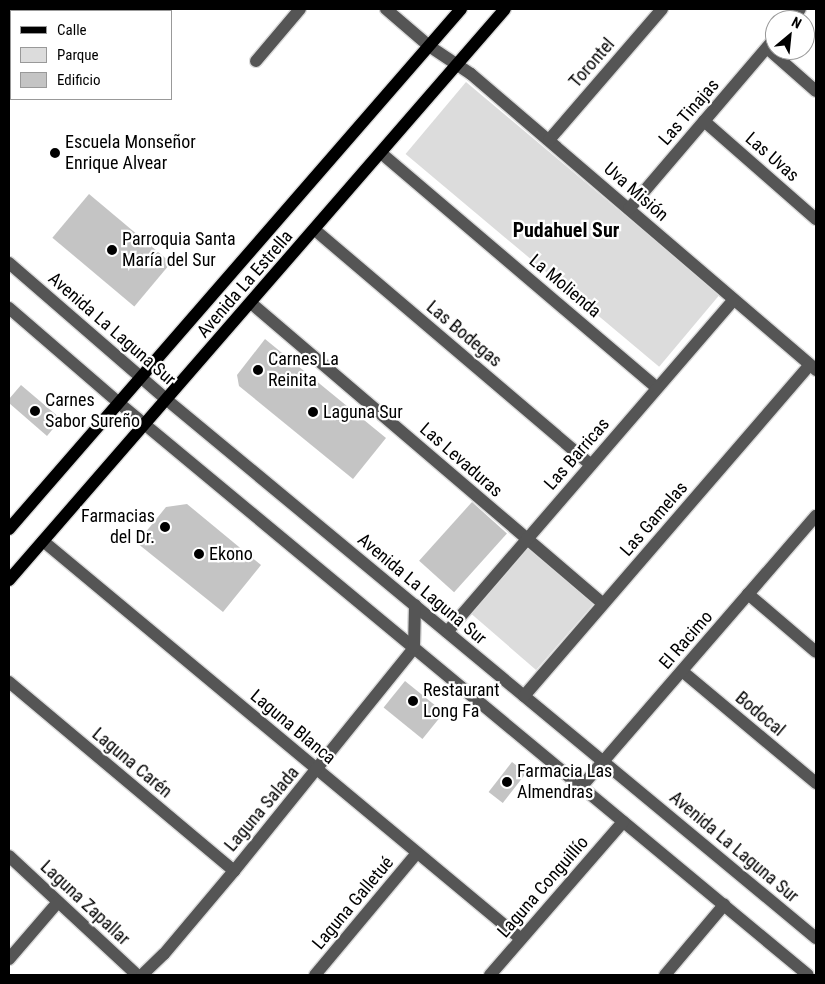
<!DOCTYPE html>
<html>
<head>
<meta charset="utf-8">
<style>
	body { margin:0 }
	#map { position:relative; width:825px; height:984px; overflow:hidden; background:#fff; font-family:"Roboto Condensed",sans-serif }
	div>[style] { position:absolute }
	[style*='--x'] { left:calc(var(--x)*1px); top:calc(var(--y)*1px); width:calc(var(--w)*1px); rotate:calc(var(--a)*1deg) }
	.green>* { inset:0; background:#dcdcdc; transform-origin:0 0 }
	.building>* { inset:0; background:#c4c4c4; transform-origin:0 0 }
	.roads { filter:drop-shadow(1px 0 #dbdbdb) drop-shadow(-1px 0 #dbdbdb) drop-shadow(0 1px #dbdbdb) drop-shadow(0 -1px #dbdbdb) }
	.minor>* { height:12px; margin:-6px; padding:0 6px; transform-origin:6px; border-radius:6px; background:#555 }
	.major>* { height:12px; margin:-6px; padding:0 6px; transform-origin:6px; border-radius:6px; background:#000 }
	.dots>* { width:14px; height:14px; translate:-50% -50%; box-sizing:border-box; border:2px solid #fff; border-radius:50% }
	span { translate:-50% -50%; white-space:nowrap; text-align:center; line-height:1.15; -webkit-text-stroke:4.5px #fff; paint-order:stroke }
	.street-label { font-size:18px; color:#000 }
	.poi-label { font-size:18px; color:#000 }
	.left { translate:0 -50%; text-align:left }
	.right { translate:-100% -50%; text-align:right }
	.quarter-label { font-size:20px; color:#000; font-weight:700 }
	.frame { position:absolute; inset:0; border:10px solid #000; pointer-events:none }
	.legend { position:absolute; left:10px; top:10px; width:162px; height:90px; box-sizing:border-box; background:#fff; border:1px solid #999; margin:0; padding:6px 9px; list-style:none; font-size:15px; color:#000 }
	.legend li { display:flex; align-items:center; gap:10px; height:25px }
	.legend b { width:25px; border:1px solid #999 }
	.north { position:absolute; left:765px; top:10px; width:50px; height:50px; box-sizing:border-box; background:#fff; border:1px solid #999; border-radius:50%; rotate:28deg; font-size:14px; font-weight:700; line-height:20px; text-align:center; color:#000 }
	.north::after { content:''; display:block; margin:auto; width:18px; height:22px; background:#000; clip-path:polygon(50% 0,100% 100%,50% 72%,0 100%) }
</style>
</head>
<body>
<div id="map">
	<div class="green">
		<div style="left:466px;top:82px;width:331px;height:94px;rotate:40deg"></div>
		<div style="left:526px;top:546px;width:89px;height:87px;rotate:41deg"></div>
	</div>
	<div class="building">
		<div style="left:89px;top:194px;width:107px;height:57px;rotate:40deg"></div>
		<div style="clip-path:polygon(265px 339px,386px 438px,353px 479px,239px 386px,237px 375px)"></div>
		<div style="clip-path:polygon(21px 385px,61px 419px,47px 436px,9px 403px,9px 399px)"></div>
		<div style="left:472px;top:502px;width:47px;height:79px;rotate:42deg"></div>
		<div style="clip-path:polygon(187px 504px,261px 565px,223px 612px,137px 543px,166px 507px)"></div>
		<div style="left:405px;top:681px;width:50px;height:34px;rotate:39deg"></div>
		<div style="left:512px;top:762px;width:18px;height:38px;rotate:38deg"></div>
	</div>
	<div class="roads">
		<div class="minor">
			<div style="--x:386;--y:9;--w:57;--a:40.7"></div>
			<div style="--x:429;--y:46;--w:50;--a:33.7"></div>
			<div style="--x:471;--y:74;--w:455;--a:40.6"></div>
			<div style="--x:41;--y:11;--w:3;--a:-45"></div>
			<div style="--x:791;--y:20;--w:14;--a:-51"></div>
			<div style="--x:767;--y:48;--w:65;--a:41.3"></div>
			<div style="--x:9;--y:49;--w:4;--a:-56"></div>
			<div style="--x:256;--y:61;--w:68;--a:-49.8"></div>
			<div style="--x:704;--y:121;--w:149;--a:41.2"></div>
			<div style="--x:549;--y:140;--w:173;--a:-49.2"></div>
			<div style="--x:381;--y:153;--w:362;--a:40.4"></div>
			<div style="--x:629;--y:209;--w:225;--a:-49.5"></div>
			<div style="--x:315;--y:230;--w:362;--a:40.4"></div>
			<div style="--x:9;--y:263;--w:209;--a:40.9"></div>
			<div style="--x:167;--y:400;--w:843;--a:39.66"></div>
			<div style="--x:251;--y:303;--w:463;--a:40.5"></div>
			<div style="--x:9;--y:308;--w:145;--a:40.8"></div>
			<div style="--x:119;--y:403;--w:895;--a:39.7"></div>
			<div style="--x:43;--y:541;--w:622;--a:39.78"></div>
			<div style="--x:748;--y:594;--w:89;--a:40.5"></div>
			<div style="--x:447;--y:632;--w:439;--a:-49.2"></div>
			<div style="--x:682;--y:671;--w:175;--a:39.9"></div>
			<div style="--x:9;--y:682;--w:294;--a:40"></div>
			<div style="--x:524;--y:696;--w:437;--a:-49.2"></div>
			<div style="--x:581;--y:787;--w:359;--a:-49.1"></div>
			<div style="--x:9;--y:856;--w:175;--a:42.9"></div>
			<div style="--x:9;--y:959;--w:75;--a:-49.3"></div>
			<div style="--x:142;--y:975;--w:30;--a:-44"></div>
			<div style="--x:164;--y:954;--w:109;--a:-49.9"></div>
			<div style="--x:234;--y:871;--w:287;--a:-51.1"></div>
			<div style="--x:414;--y:648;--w:43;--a:-88.7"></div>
			<div style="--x:315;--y:975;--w:159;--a:-50.1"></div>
			<div style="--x:490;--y:975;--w:203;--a:-49"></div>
			<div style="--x:665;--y:975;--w:92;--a:-49.9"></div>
		</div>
		<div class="major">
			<div style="--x:9;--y:529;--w:689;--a:-49"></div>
			<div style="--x:9;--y:580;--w:756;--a:-49.02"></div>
		</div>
	</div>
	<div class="dots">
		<div style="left:55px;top:153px;background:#000"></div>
		<div style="left:112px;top:250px;background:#000"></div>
		<div style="left:258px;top:370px;background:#000"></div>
		<div style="left:35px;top:411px;background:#000"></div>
		<div style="left:313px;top:412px;background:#000"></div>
		<div style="left:165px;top:527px;background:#000"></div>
		<div style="left:199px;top:554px;background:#000"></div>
		<div style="left:413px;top:701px;background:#000"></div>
		<div style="left:507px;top:782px;background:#000"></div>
	</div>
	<div class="street-label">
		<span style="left:592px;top:63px;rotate:-49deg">Torontel</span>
		<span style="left:689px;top:112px;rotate:-49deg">Las Tinajas</span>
		<span style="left:772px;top:157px;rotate:41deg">Las Uvas</span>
		<span style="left:636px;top:192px;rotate:41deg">Uva Misión</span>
		<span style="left:245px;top:284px;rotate:-49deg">Avenida La Estrella</span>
		<span style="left:565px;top:286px;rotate:40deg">La Molienda</span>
		<span style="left:112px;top:329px;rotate:41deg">Avenida La Laguna Sur</span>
		<span style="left:464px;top:334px;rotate:40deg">Las Bodegas</span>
		<span style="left:577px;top:454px;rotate:-49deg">Las Barricas</span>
		<span style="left:461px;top:460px;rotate:41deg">Las Levaduras</span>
		<span style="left:654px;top:519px;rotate:-49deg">Las Gamelas</span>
		<span style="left:422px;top:589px;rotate:40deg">Avenida La Laguna Sur</span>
		<span style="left:686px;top:640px;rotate:-49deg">El Racimo</span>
		<span style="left:760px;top:714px;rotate:40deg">Bodocal</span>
		<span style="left:293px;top:727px;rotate:40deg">Laguna Blanca</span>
		<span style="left:132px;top:763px;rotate:40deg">Laguna Carén</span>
		<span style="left:262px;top:809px;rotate:-50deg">Laguna Salada</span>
		<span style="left:734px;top:847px;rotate:40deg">Avenida La Laguna Sur</span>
		<span style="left:543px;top:887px;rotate:-49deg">Laguna Conguillío</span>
		<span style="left:85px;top:903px;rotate:43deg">Laguna Zapallar</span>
		<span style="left:353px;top:903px;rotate:-50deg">Laguna Galletué</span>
	</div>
	<div class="poi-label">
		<span class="left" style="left:65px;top:153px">Escuela Monseñor<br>Enrique Alvear</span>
		<span class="left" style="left:122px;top:250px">Parroquia Santa<br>María del Sur</span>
		<span class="left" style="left:268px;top:370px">Carnes La<br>Reinita</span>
		<span class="left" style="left:45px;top:411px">Carnes<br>Sabor Sureño</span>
		<span class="left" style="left:323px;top:412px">Laguna Sur</span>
		<span class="right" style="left:155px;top:527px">Farmacias<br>del Dr.</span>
		<span class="left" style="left:209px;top:554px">Ekono</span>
		<span class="left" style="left:423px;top:701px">Restaurant<br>Long Fa</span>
		<span class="left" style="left:517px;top:782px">Farmacia Las<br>Almendras</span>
	</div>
	<div class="quarter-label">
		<span style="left:566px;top:230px">Pudahuel Sur</span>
	</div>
	<div class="frame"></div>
	<ul class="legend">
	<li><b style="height:6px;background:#000"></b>Calle</li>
	<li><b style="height:14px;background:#dcdcdc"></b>Parque</li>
	<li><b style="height:14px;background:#c4c4c4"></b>Edificio</li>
	</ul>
	<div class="north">N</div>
</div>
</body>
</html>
